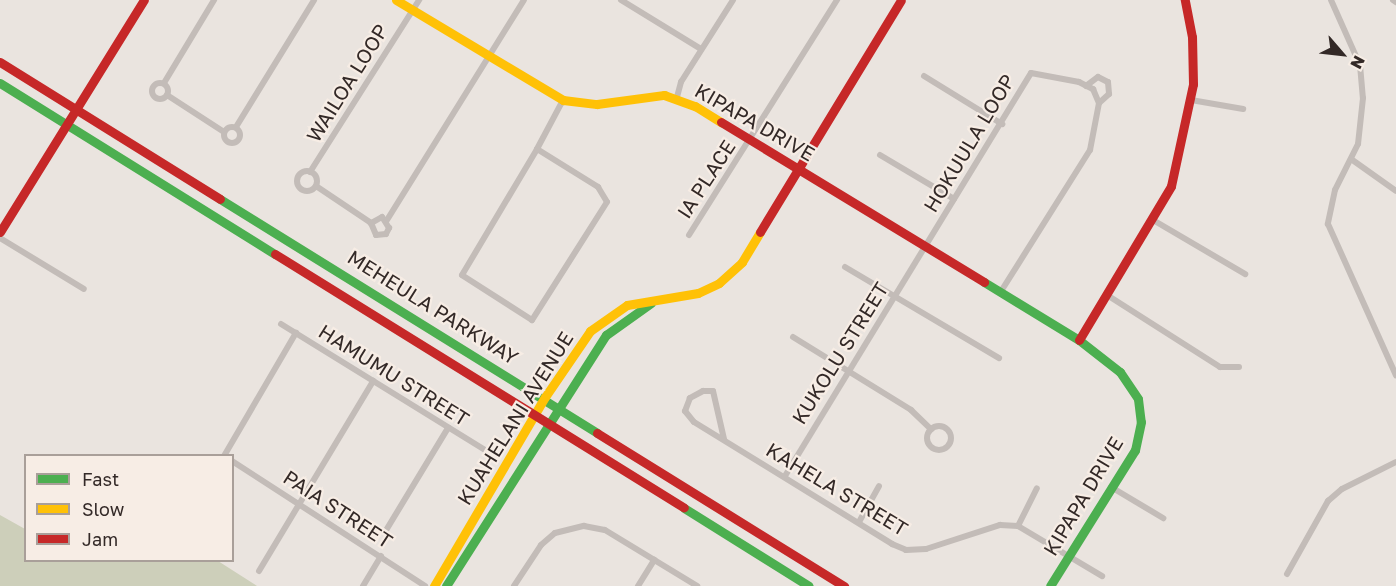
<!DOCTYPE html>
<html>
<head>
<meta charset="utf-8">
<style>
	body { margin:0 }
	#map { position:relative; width:1396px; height:586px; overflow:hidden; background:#eae4df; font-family:"Golos Text",sans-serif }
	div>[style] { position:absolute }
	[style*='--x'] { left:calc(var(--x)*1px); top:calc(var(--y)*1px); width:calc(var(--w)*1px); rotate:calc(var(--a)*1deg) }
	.green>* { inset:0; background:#cdcfba }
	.street>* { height:6px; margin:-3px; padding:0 3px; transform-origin:3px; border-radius:3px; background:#c3bcb8 }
	.street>.ring { margin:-3px; padding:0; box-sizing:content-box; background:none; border:6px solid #c3bcb8; border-radius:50% }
	.fast>* { height:9px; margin:-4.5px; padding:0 4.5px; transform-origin:4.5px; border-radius:4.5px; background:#4caf50 }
	.slow>* { height:9px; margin:-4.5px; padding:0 4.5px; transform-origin:4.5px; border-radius:4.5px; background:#ffc107 }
	.jam>* { height:9px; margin:-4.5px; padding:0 4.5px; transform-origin:4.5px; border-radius:4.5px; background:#c62828 }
	span { translate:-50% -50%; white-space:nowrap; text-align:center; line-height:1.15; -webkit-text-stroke:4.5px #f7ede5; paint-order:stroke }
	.street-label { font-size:20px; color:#332927 }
	.legend { position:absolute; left:24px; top:454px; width:210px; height:108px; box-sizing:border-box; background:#f7ede5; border:2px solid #a99f99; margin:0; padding:8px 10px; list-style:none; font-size:18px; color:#332927 }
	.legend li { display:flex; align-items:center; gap:12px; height:30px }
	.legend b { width:30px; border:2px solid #a99f99 }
	.north { position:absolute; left:1312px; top:24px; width:60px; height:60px; -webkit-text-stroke:4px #f7ede5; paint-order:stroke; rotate:118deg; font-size:16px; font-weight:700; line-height:24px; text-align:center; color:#332927 }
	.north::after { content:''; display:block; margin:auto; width:21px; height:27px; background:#332927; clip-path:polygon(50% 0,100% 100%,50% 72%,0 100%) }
</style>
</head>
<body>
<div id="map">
	<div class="green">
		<div style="clip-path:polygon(0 515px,25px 529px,26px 560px,218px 561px,257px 586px,0 586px)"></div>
	</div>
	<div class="street">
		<div style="--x:621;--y:0;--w:94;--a:31.5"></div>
		<div style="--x:1331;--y:0;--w:71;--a:66"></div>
		<div style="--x:1360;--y:65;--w:33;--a:85"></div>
		<div style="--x:1363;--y:98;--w:46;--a:96.2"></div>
		<div style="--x:1358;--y:144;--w:51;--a:116.6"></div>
		<div style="--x:1335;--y:190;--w:35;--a:102"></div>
		<div style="--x:1328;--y:224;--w:166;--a:65.8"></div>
		<div style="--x:1393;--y:0;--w:4;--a:34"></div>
		<div style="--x:924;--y:76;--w:92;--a:31.6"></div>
		<div style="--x:164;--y:83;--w:97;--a:-58.9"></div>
		<div class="ring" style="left:152px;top:83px;width:10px;height:10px"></div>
		<div style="--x:1086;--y:86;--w:15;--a:-37"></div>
		<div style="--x:1098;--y:77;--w:11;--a:27"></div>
		<div style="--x:1108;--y:82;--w:12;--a:85"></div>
		<div style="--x:1109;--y:94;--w:13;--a:138"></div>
		<div style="--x:167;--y:95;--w:68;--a:33"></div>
		<div style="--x:677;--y:97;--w:16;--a:-75"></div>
		<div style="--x:681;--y:82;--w:97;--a:-57.6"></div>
		<div style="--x:1191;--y:100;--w:53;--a:9.8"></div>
		<div class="ring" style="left:224px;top:127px;width:10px;height:10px"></div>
		<div style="--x:236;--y:127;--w:149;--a:-58.4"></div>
		<div style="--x:537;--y:149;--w:72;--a:31.9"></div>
		<div style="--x:598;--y:187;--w:17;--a:59"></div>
		<div style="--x:607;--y:202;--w:140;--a:122.4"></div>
		<div style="--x:532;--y:320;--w:83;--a:-147.3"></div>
		<div style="--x:462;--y:275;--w:147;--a:-59.2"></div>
		<div style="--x:537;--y:149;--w:55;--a:-62"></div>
		<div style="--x:880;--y:155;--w:86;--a:30.7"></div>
		<div style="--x:1351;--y:159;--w:55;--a:35.4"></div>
		<div class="ring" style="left:297px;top:171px;width:14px;height:14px"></div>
		<div style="--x:310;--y:172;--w:204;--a:-57.6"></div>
		<div style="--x:316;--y:186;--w:66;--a:33.9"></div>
		<div style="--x:371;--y:223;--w:13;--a:67"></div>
		<div style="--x:376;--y:235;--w:10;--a:-6"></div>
		<div style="--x:386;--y:234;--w:7;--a:-63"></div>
		<div style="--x:389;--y:228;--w:13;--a:-122"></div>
		<div style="--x:382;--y:217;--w:13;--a:151"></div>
		<div style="--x:387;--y:220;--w:259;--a:-58.1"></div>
		<div style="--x:1153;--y:220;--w:107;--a:30.4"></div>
		<div style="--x:689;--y:235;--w:278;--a:-57.8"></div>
		<div style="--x:0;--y:238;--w:98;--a:31.3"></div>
		<div style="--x:845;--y:267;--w:179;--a:30.6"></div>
		<div style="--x:1107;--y:295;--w:134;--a:32.5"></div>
		<div style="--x:1220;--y:367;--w:19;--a:0"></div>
		<div style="--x:281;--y:324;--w:246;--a:31.7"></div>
		<div style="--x:793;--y:337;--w:139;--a:31.7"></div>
		<div style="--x:911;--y:410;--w:28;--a:44"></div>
		<div class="ring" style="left:927px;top:426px;width:18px;height:18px"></div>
		<div style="--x:724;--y:439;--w:49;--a:-102.9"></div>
		<div style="--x:713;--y:391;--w:10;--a:180"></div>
		<div style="--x:703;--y:391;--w:15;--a:152"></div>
		<div style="--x:690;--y:398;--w:14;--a:111"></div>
		<div style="--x:685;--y:411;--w:14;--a:51"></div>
		<div style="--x:694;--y:422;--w:233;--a:31.6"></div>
		<div style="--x:892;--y:544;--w:15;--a:23"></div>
		<div style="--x:906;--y:550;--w:20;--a:-3"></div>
		<div style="--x:926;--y:549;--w:78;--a:-18"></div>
		<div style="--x:1000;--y:525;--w:18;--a:3"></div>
		<div style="--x:1018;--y:526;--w:98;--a:30.8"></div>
		<div style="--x:224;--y:456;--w:143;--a:-59.7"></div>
		<div style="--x:232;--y:461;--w:230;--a:32.9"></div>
		<div style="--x:785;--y:476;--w:472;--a:-58.6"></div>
		<div style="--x:1031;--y:73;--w:49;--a:10.6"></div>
		<div style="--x:1079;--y:82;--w:16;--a:27"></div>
		<div style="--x:1093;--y:89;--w:15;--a:67"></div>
		<div style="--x:1099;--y:103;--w:48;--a:100.8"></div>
		<div style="--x:1090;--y:150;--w:169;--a:122.2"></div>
		<div style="--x:1111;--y:487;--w:61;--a:30.8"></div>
		<div style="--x:859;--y:522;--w:41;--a:-60.9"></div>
		<div style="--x:1018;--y:526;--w:42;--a:-63.4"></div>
		<div style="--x:385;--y:532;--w:122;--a:-58.8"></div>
		<div style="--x:259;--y:571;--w:222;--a:-59"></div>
		<div style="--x:1287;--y:574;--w:84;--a:-60.7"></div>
		<div style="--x:1328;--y:501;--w:18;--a:-41"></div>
		<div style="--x:1342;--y:489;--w:60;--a:-26.6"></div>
		<div style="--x:363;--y:586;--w:35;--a:-59"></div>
		<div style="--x:514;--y:586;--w:49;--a:-56.6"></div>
		<div style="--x:541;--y:545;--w:18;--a:-41"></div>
		<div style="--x:555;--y:533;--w:30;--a:-14"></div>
		<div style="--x:584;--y:526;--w:21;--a:11"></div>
		<div style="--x:605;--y:530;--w:108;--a:31.3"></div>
		<div style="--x:638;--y:586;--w:31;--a:-58"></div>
	</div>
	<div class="fast">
		<div style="--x:0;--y:83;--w:324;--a:31.9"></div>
		<div style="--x:220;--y:199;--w:444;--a:31.8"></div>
		<div style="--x:984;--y:282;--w:111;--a:31.4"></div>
		<div style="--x:1079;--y:340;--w:52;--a:38"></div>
		<div style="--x:1120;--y:372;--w:32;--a:56"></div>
		<div style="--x:1138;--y:399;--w:23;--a:83"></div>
		<div style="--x:1141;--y:422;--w:29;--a:102"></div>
		<div style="--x:1135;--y:450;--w:160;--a:122"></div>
		<div style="--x:684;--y:508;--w:147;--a:32"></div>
		<div style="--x:446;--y:586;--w:298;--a:-57.5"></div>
		<div style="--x:606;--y:335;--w:55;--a:-35.4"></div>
	</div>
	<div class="slow">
		<div style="--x:396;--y:0;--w:195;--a:30.9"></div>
		<div style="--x:563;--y:100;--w:34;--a:7"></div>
		<div style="--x:597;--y:104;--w:68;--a:-7.7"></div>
		<div style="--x:664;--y:95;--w:33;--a:20"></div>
		<div style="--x:695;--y:106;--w:31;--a:32"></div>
		<div style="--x:434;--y:586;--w:219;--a:-59.6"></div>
		<div style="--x:545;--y:397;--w:80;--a:-55.7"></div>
		<div style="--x:590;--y:331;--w:45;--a:-35.1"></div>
		<div style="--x:627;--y:305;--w:72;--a:-9.6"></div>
		<div style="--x:698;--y:293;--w:23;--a:-25"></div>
		<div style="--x:719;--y:283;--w:31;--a:-42"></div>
		<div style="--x:742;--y:262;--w:35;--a:-59"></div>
	</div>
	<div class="jam">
		<div style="--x:0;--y:62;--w:259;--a:31.9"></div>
		<div style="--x:721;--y:122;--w:308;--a:31.3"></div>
		<div style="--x:0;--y:232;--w:273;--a:-58.2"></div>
		<div style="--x:760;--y:232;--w:271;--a:-58.7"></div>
		<div style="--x:275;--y:254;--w:481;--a:31.8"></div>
		<div style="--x:1079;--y:340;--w:179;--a:-59.1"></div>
		<div style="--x:1171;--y:186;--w:104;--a:-77.8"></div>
		<div style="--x:1193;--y:84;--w:47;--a:-91.2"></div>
		<div style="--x:1192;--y:37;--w:38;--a:-101"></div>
		<div style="--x:597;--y:433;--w:291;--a:31.8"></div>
	</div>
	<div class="street-label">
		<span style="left:347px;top:83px;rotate:-58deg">WAILOA LOOP</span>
		<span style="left:755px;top:122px;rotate:30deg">KIPAPA DRIVE</span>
		<span style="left:969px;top:143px;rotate:-59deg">HOKUULA LOOP</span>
		<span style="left:706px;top:179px;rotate:-57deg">IA PLACE</span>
		<span style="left:433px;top:307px;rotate:32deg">MEHEULA PARKWAY</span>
		<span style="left:840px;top:353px;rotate:-58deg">KUKOLU STREET</span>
		<span style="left:394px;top:375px;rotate:32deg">HAMUMU STREET</span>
		<span style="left:515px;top:418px;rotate:-58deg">KUAHELANI AVENUE</span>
		<span style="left:837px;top:489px;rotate:31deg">KAHELA STREET</span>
		<span style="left:1083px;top:496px;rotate:-59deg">KIPAPA DRIVE</span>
		<span style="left:338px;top:509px;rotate:33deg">PAIA STREET</span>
	</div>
	<ul class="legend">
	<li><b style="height:8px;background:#4caf50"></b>Fast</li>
	<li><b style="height:8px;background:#ffc107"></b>Slow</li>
	<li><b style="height:8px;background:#c62828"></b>Jam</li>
	</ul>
	<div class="north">N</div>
</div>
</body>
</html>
